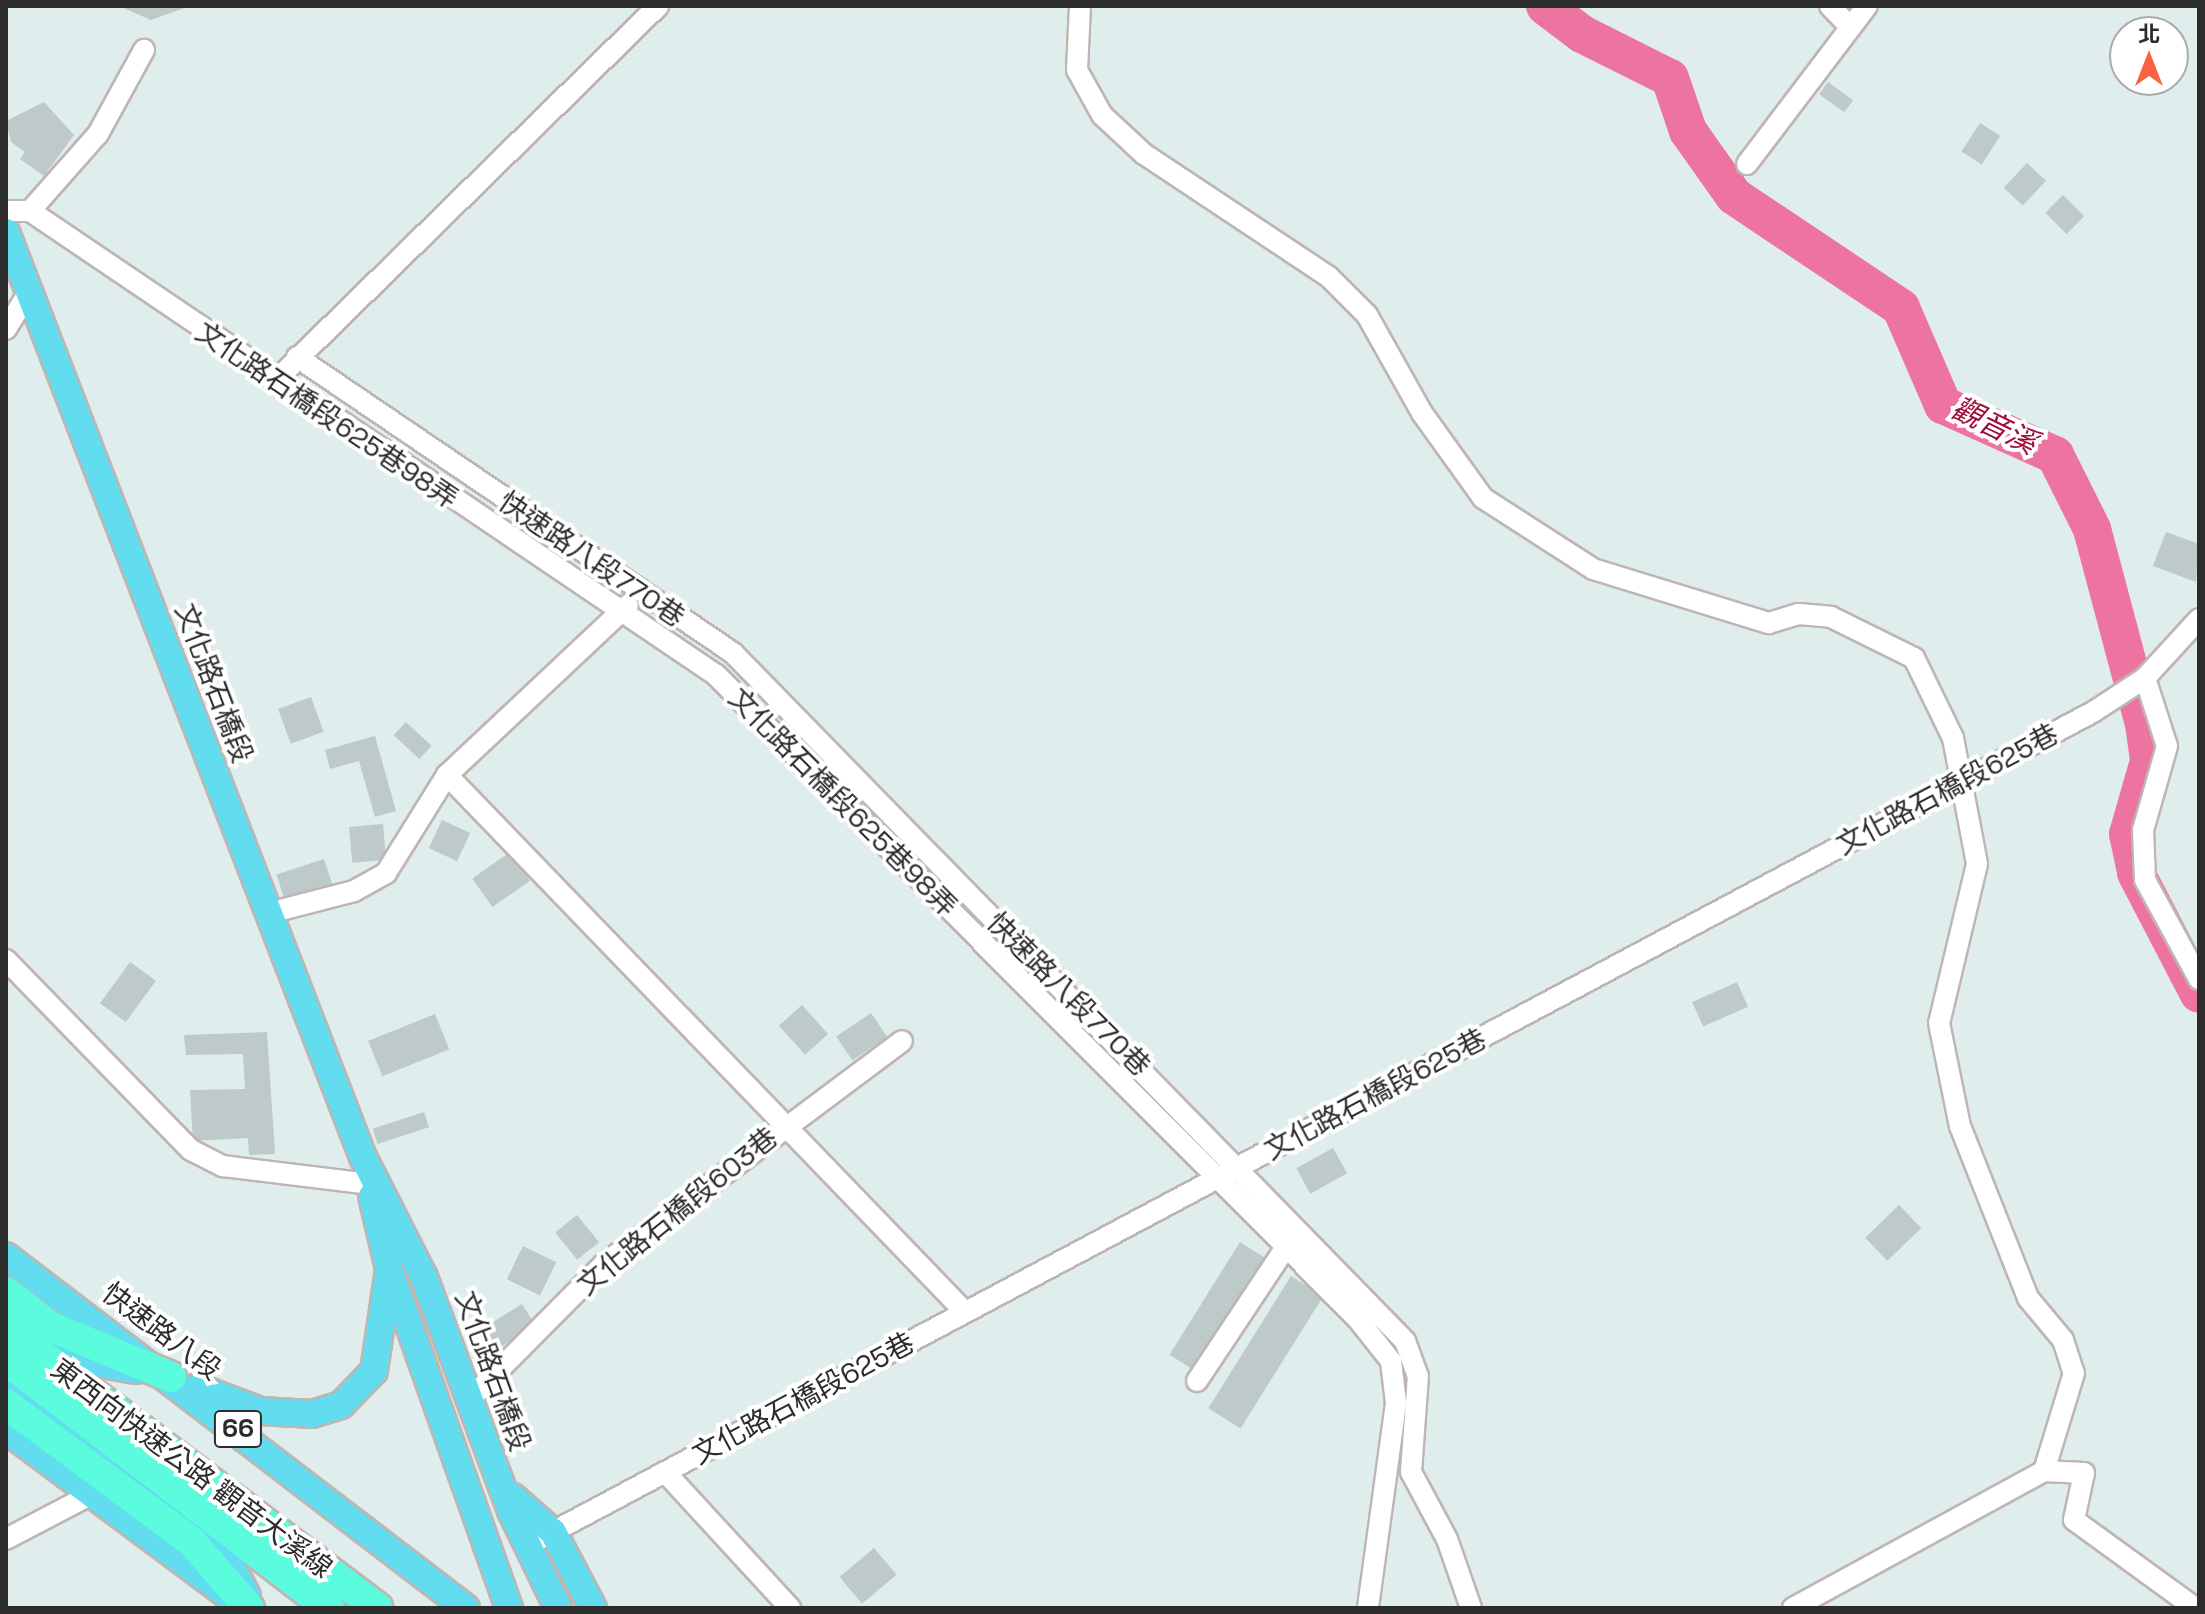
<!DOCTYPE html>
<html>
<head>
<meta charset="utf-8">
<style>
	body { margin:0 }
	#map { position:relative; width:2205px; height:1614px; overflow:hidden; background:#dfeded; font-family:"Space Grotesk","Noto Sans TC",sans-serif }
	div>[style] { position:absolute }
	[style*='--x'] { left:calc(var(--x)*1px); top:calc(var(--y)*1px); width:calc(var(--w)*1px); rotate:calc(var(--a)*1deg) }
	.river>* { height:38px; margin:-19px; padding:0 19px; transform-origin:19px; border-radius:19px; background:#ed74a0 }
	.building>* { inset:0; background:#bec9c9; transform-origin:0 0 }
	.roads { filter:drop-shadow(2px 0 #bfb5b2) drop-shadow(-2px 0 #bfb5b2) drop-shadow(0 2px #bfb5b2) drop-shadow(0 -2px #bfb5b2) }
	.minor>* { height:20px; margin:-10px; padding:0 10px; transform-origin:10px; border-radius:10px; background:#fff }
	.major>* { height:26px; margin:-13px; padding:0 13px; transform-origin:13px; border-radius:13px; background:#62dcef }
	.highway>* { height:30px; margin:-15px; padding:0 15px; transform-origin:15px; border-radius:15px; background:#5bfcdd }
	span { translate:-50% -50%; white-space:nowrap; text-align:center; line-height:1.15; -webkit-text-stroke:8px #fff; paint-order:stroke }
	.shield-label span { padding:2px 6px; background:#fff; border:2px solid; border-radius:6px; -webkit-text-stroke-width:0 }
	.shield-label { font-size:26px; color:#2c2c2c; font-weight:700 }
	.street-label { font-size:28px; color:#2c2c2c }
	.water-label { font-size:30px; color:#9d0f38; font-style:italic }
	.frame { position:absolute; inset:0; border:8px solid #2c2c2c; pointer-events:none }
	.north { position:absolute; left:2109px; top:16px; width:80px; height:80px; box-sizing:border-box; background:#fff; border:2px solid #ababab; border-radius:50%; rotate:0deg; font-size:22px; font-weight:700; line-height:32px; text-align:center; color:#2c2c2c }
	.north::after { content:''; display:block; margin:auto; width:28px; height:36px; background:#f86342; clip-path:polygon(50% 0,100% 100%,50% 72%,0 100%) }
</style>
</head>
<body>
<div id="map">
	<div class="river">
		<div style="--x:1545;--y:6;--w:46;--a:37.1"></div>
		<div style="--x:1582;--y:34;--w:98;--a:26.6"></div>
		<div style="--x:1670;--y:78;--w:56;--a:71.2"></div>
		<div style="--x:1688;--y:131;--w:80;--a:54.7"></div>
		<div style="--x:1734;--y:196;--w:201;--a:33.8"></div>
		<div style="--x:1901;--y:308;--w:106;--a:66.6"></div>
		<div style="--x:1943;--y:405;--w:123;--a:24.1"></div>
		<div style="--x:2055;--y:455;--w:83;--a:63.4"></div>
		<div style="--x:2092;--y:529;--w:202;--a:75.1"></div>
		<div style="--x:2144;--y:724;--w:37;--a:82"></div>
		<div style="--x:2149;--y:761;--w:76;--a:106"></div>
		<div style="--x:2128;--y:834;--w:40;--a:78"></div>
		<div style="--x:2136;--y:873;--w:136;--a:62.5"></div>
	</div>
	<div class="building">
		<div style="clip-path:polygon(119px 6px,190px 6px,151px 20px)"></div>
		<div style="left:1828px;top:82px;width:31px;height:15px;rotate:36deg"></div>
		<div style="clip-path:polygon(44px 102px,74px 135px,44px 176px,20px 159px,25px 152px,11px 142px,6px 121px)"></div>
		<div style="left:1980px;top:123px;width:24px;height:34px;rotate:33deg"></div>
		<div style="left:2027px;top:163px;width:26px;height:34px;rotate:43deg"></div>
		<div style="left:2063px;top:195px;width:30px;height:25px;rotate:45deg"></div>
		<div style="clip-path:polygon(2166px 532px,2199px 544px,2196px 582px,2153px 566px)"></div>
		<div style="left:311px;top:697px;width:37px;height:35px;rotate:70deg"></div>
		<div style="left:406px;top:722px;width:35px;height:18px;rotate:43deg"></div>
		<div style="clip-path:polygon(375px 736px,396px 811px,375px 817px,359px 761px,330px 769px,325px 750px)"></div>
		<div style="left:442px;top:820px;width:31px;height:31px;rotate:25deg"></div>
		<div style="left:383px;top:824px;width:36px;height:34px;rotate:85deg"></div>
		<div style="left:510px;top:852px;width:35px;height:46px;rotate:55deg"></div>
		<div style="left:324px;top:859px;width:29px;height:50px;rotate:72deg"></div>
		<div style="left:130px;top:962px;width:32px;height:51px;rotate:36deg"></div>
		<div style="left:1737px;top:982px;width:27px;height:49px;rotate:66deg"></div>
		<div style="left:802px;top:1005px;width:39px;height:31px;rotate:48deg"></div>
		<div style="left:871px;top:1013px;width:29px;height:42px;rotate:56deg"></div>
		<div style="left:435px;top:1014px;width:38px;height:72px;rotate:68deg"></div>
		<div style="clip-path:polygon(267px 1032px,275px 1154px,249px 1155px,248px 1138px,193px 1141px,190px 1090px,245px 1089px,243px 1054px,186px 1055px,184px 1035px)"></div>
		<div style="left:424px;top:1112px;width:16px;height:54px;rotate:72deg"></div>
		<div style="left:1333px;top:1148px;width:29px;height:42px;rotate:61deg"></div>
		<div style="left:1899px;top:1205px;width:32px;height:47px;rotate:46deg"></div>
		<div style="left:577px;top:1215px;width:35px;height:28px;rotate:51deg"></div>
		<div style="left:1240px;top:1242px;width:31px;height:133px;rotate:32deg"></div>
		<div style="left:523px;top:1246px;width:37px;height:37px;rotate:26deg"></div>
		<div style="left:1291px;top:1276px;width:38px;height:156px;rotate:32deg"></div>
		<div style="left:522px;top:1304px;width:25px;height:45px;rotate:58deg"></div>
		<div style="left:874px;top:1548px;width:35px;height:45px;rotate:50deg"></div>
	</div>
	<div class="roads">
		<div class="minor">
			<div style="--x:1080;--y:6;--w:64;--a:92.7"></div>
			<div style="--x:1077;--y:70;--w:51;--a:60.9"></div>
			<div style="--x:1102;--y:115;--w:57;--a:42.9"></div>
			<div style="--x:1144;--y:154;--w:222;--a:33.6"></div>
			<div style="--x:1329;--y:277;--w:54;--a:45"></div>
			<div style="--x:1367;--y:315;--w:112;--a:60.7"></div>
			<div style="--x:1422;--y:413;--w:105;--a:54.3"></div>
			<div style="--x:1483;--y:498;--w:131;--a:32.8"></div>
			<div style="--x:1593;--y:569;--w:184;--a:17.1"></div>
			<div style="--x:1769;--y:623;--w:31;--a:-17"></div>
			<div style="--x:1799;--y:614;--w:32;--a:5"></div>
			<div style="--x:1831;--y:617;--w:93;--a:26.3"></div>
			<div style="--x:1914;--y:658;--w:89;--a:64"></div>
			<div style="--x:1953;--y:738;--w:128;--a:79.2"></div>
			<div style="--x:1977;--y:864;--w:163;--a:103.4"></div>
			<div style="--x:1939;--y:1023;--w:105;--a:78.5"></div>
			<div style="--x:1960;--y:1126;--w:185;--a:68.4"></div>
			<div style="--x:2028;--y:1298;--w:55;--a:50.2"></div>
			<div style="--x:2063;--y:1340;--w:35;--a:72"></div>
			<div style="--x:2074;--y:1373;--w:102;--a:107"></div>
			<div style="--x:1830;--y:6;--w:28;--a:46"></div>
			<div style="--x:1747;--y:164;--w:198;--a:-52.8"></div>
			<div style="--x:6;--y:211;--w:24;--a:0"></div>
			<div style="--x:30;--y:211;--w:828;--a:34.07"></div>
			<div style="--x:716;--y:675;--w:908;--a:45.09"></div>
			<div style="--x:1357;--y:1318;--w:55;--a:51.7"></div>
			<div style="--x:1391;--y:1361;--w:42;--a:83.2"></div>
			<div style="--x:1396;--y:1403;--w:207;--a:97.8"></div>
			<div style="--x:30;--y:211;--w:103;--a:-48.6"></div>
			<div style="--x:98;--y:134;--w:96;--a:-61.3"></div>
			<div style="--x:6;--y:329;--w:44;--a:-58.1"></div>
			<div style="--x:297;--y:357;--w:527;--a:34.17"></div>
			<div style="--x:733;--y:653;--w:962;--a:45.67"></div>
			<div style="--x:1405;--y:1341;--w:37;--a:70"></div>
			<div style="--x:1418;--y:1376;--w:96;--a:94.2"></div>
			<div style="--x:1411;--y:1472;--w:76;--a:61.8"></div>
			<div style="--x:1447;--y:1539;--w:73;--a:70.8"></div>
			<div style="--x:276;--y:380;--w:535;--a:-44.39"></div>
			<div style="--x:2145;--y:678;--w:71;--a:72.1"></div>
			<div style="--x:2167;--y:746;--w:87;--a:105.9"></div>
			<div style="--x:2143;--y:830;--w:50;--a:87.7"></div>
			<div style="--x:2145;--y:880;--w:113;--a:61.4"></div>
			<div style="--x:447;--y:775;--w:746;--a:46.03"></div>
			<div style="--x:269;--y:913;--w:88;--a:-14.5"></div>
			<div style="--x:354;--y:891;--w:37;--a:-29"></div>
			<div style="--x:386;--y:873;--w:115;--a:-58.1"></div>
			<div style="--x:447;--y:775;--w:248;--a:-43.2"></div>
			<div style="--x:6;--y:960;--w:265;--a:45.8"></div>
			<div style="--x:191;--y:1150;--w:36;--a:27"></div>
			<div style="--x:223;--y:1166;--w:147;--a:7"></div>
			<div style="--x:1197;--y:1381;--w:157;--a:-56.4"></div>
			<div style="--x:469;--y:1400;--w:192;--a:-45.2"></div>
			<div style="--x:604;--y:1264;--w:372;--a:-36.8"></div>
			<div style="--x:665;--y:1472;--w:185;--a:47.4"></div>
			<div style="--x:6;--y:1539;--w:97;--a:-27.6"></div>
			<div style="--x:532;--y:1543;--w:1768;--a:-28.03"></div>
			<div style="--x:2093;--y:712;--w:62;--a:-33.2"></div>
			<div style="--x:2145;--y:678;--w:80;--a:-47.5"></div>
			<div style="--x:1793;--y:1608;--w:286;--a:-28.6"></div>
			<div style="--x:2044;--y:1471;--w:40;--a:2.9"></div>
			<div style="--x:2084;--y:1473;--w:48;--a:102"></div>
			<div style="--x:2074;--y:1520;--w:150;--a:36"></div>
		</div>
		<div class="major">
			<div style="--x:6;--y:232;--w:992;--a:68.9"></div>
			<div style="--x:363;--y:1157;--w:135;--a:63.1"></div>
			<div style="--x:424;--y:1277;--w:250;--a:69.6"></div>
			<div style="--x:511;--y:1511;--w:108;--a:64.1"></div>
			<div style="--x:372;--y:1196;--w:75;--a:76.9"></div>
			<div style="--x:389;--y:1269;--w:360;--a:70.5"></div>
			<div style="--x:6;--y:1256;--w:579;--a:37.42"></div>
			<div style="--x:53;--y:1336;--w:45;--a:35.1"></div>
			<div style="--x:90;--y:1362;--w:47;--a:9.9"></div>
			<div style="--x:6;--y:1380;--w:269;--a:37.3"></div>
			<div style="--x:220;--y:1543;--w:59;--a:63"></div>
			<div style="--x:197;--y:1387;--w:68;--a:20.6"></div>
			<div style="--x:261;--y:1411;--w:51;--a:3.4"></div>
			<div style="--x:312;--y:1414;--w:30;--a:-17"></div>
			<div style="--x:341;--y:1405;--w:47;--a:-45.9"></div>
			<div style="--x:374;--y:1371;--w:103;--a:-81.6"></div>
			<div style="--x:6;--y:1430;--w:281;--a:36.7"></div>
			<div style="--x:513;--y:1497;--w:53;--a:41.2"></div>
			<div style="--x:553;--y:1532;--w:86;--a:62.2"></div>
		</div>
		<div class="highway">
			<div style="--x:6;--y:1292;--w:57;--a:37.9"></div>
			<div style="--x:51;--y:1327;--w:130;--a:22.6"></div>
			<div style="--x:6;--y:1328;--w:465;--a:37"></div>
			<div style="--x:6;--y:1360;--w:407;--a:37.5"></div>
			<div style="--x:6;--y:1404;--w:232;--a:36.6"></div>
			<div style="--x:192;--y:1542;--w:87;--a:49.2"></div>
		</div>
	</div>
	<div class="shield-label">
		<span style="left:238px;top:1429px">66</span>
	</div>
	<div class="street-label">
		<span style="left:327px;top:415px;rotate:34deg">文化路石橋段625巷98弄</span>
		<span style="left:592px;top:559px;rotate:34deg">快速路八段770巷</span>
		<span style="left:214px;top:683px;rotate:69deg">文化路石橋段</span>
		<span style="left:1947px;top:789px;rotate:-28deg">文化路石橋段625巷</span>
		<span style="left:843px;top:802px;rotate:45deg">文化路石橋段625巷98弄</span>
		<span style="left:1069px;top:994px;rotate:45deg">快速路八段770巷</span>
		<span style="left:1375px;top:1094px;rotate:-28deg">文化路石橋段625巷</span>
		<span style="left:677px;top:1211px;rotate:-39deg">文化路石橋段603巷</span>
		<span style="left:162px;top:1331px;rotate:37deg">快速路八段</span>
		<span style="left:493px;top:1371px;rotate:70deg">文化路石橋段</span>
		<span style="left:803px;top:1398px;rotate:-28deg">文化路石橋段625巷</span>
		<span style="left:192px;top:1468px;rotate:37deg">東西向快速公路 觀音大溪線</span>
	</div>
	<div class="water-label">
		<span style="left:1994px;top:426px;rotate:26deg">觀音溪</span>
	</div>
	<div class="frame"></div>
	<div class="north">北</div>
</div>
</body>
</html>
